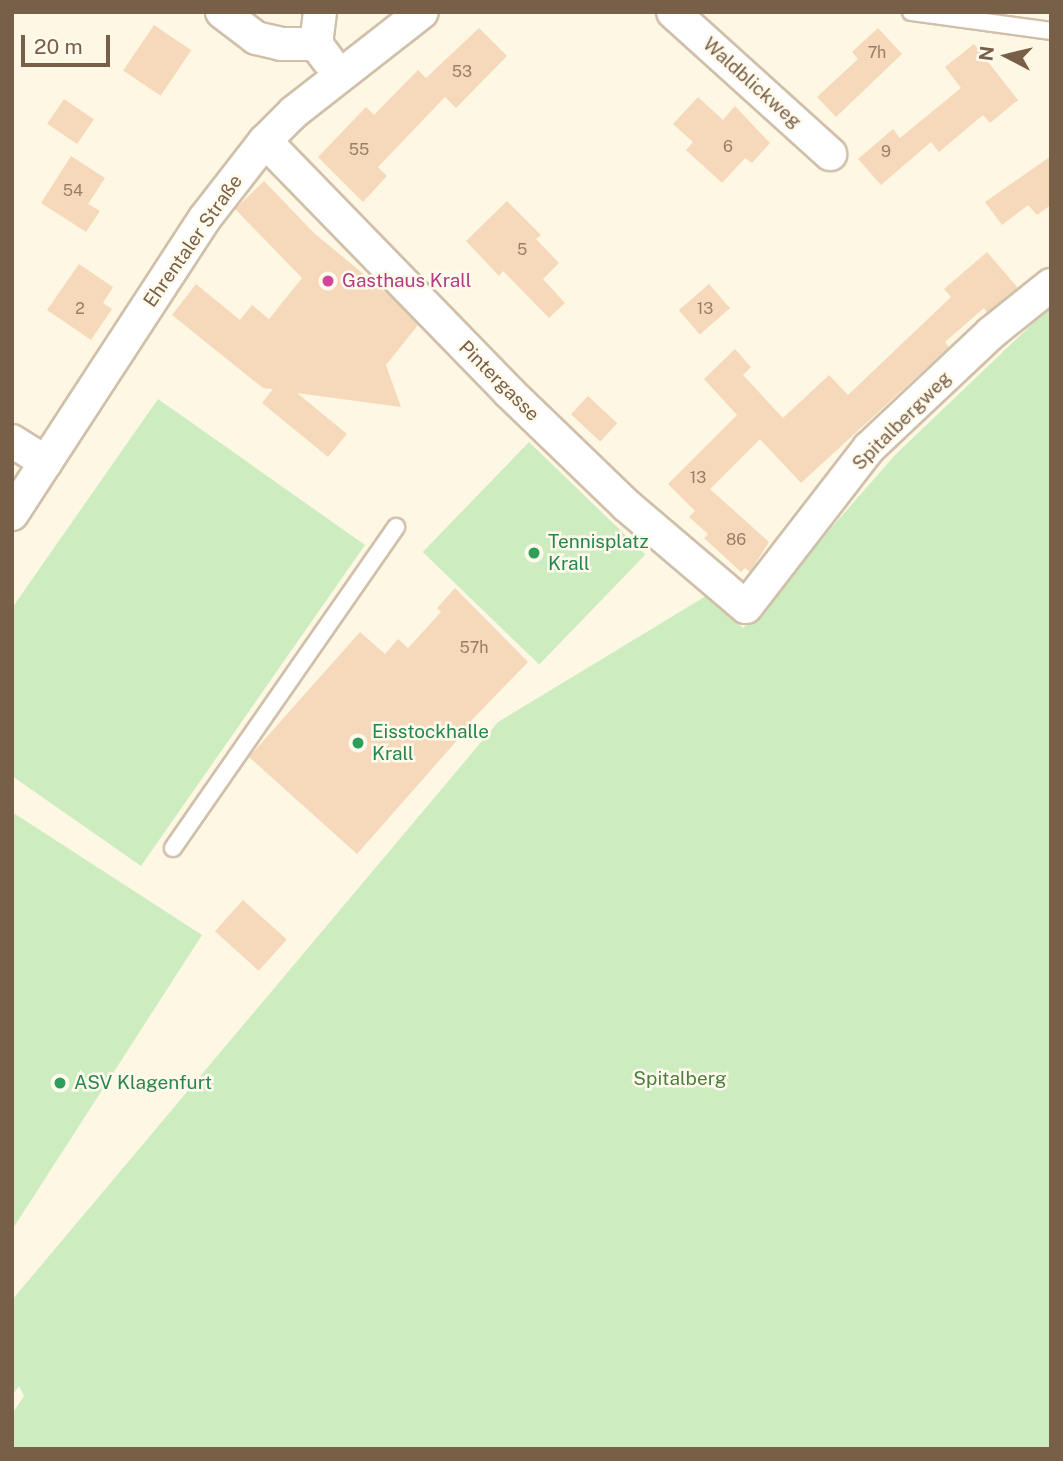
<!DOCTYPE html>
<html>
<head>
<meta charset="utf-8">
<style>
	body { margin:0 }
	#map { position:relative; width:1063px; height:1461px; overflow:hidden; background:#fef7e4; font-family:"Public Sans",sans-serif }
	div>[style] { position:absolute }
	[style*='--x'] { left:calc(var(--x)*1px); top:calc(var(--y)*1px); width:calc(var(--w)*1px); rotate:calc(var(--a)*1deg) }
	.green>* { inset:0; background:#cdedc1; transform-origin:0 0 }
	.building>* { inset:0; background:#f5d9ba; transform-origin:0 0 }
	.roads { filter:drop-shadow(2px 0 #d0c0aa) drop-shadow(-2px 0 #d0c0aa) drop-shadow(0 2px #d0c0aa) drop-shadow(0 -2px #d0c0aa) }
	.lane>* { height:16px; margin:-8px; padding:0 8px; transform-origin:8px; border-radius:8px; background:#fff }
	.street>* { height:32px; margin:-16px; padding:0 16px; transform-origin:16px; border-radius:16px; background:#fff }
	.dots>* { width:19px; height:19px; translate:-50% -50%; box-sizing:border-box; border:4px solid #fffaec; border-radius:50% }
	span { translate:-50% -50%; white-space:nowrap; text-align:center; line-height:1.15; -webkit-text-stroke:5px #fffaec; paint-order:stroke }
	.number-label { font-size:16px; color:#977e64 }
	.number-label span { -webkit-text-stroke-width:0 }
	.street-label { font-size:19px; color:#785f48 }
	.hotel-label { font-size:19px; color:#b23c85 }
	.left { translate:0 -50%; text-align:left }
	.leisure-label { font-size:19px; color:#27864d }
	.park-label { font-size:19px; color:#4a7f3f }
	.frame { position:absolute; inset:0; border:14px solid #785f48; pointer-events:none }
	.north { position:absolute; left:972px; top:21px; width:70px; height:70px; -webkit-text-stroke:5px #fffaec; paint-order:stroke; rotate:277deg; font-size:19px; font-weight:700; line-height:28px; text-align:center; color:#785f48 }
	.north::after { content:''; display:block; margin:auto; width:24px; height:32px; background:#785f48; clip-path:polygon(50% 0,100% 100%,50% 72%,0 100%) }
	.scale { position:absolute; left:21px; top:35px; width:89px; height:32px; box-sizing:border-box; border:4px solid #785f48; border-top:0; padding-left:9px; font-size:21px; line-height:24px; white-space:nowrap; color:#785f48; -webkit-text-stroke:5px #fffaec; paint-order:stroke }
</style>
</head>
<body>
<div id="map">
	<div class="green">
		<div style="clip-path:polygon(1051px 306px,1051px 1449px,12px 1449px,12px 1414px,24px 1396px,19px 1386px,12px 1396px,12px 1300px,498px 722px,706px 596px,743px 628px,896px 454px)"></div>
		<div style="clip-path:polygon(158px 399px,365px 545px,141px 866px,12px 776px,12px 608px)"></div>
		<div style="left:529px;top:442px;width:162px;height:153px;rotate:44deg"></div>
		<div style="clip-path:polygon(12px 812px,202px 935px,12px 1230px)"></div>
	</div>
	<div class="building">
		<div style="left:154px;top:25px;width:45px;height:55px;rotate:34deg"></div>
		<div style="clip-path:polygon(479px 28px,507px 56px,456px 108px,445px 97px,378px 167px,387px 176px,363px 202px,318px 157px,366px 107px,374px 115px,418px 70px,426px 78px)"></div>
		<div style="clip-path:polygon(878px 28px,902px 54px,836px 117px,817px 97px,858px 59px,852px 52px)"></div>
		<div style="clip-path:polygon(974px 44px,1018px 100px,990px 123px,983px 115px,939px 152px,931px 142px,881px 185px,858px 159px,893px 129px,900px 138px,961px 88px,945px 67px)"></div>
		<div style="clip-path:polygon(698px 97px,723px 120px,735px 106px,770px 143px,752px 163px,745px 158px,722px 183px,686px 150px,693px 142px,673px 124px)"></div>
		<div style="left:64px;top:99px;width:36px;height:30px;rotate:34deg"></div>
		<div style="clip-path:polygon(71px 156px,105px 178px,88px 204px,100px 211px,86px 232px,41px 203px)"></div>
		<div style="clip-path:polygon(1051px 156px,1051px 205px,1037px 215px,1028px 205px,1002px 225px,985px 202px)"></div>
		<div style="clip-path:polygon(264px 181px,314px 233px,390px 296px,418px 325px,386px 365px,401px 407px,297px 393px,347px 434px,328px 457px,262px 403px,273px 389px,263px 388px,172px 315px,196px 284px,240px 320px,252px 305px,269px 319px,302px 278px,235px 209px)"></div>
		<div style="clip-path:polygon(507px 201px,541px 235px,536px 239px,559px 263px,543px 279px,565px 303px,549px 318px,503px 271px,499px 276px,466px 241px)"></div>
		<div style="clip-path:polygon(987px 252px,1018px 288px,987px 313px,984px 308px,945px 342px,949px 347px,801px 483px,760px 439px,710px 489px,769px 542px,750px 572px,745px 568px,741px 572px,704px 538px,708px 534px,689px 517px,695px 511px,668px 484px,737px 415px,704px 379px,735px 349px,751px 367px,743px 375px,783px 418px,829px 375px,848px 395px,951px 297px,944px 289px)"></div>
		<div style="clip-path:polygon(79px 264px,113px 287px,103px 303px,112px 309px,91px 340px,47px 310px)"></div>
		<div style="left:709px;top:284px;width:32px;height:40px;rotate:49deg"></div>
		<div style="left:588px;top:396px;width:40px;height:25px;rotate:43deg"></div>
		<div style="clip-path:polygon(455px 588px,528px 662px,466px 726px,468px 728px,357px 854px,249px 757px,360px 632px,385px 654px,398px 639px,408px 648px,441px 612px,437px 608px)"></div>
		<div style="left:243px;top:900px;width:59px;height:42px;rotate:42deg"></div>
	</div>
	<div class="roads">
		<div class="lane">
			<div style="--x:911;--y:12;--w:141;--a:7.7"></div>
			<div style="--x:173;--y:848;--w:391;--a:-55.2"></div>
		</div>
		<div class="street">
			<div style="--x:222;--y:12;--w:43;--a:37.4"></div>
			<div style="--x:256;--y:38;--w:26;--a:13"></div>
			<div style="--x:281;--y:44;--w:35;--a:0"></div>
			<div style="--x:320;--y:12;--w:32;--a:97"></div>
			<div style="--x:316;--y:44;--w:21;--a:53"></div>
			<div style="--x:673;--y:12;--w:212;--a:42.1"></div>
			<div style="--x:265;--y:141;--w:350;--a:45.8"></div>
			<div style="--x:509;--y:392;--w:163;--a:44"></div>
			<div style="--x:626;--y:505;--w:157;--a:40.4"></div>
			<div style="--x:746;--y:607;--w:201;--a:-52.3"></div>
			<div style="--x:869;--y:448;--w:168;--a:-43.3"></div>
			<div style="--x:991;--y:333;--w:77;--a:-38.7"></div>
			<div style="--x:12;--y:441;--w:40;--a:32"></div>
			<div style="--x:12;--y:514;--w:353;--a:-56.9"></div>
			<div style="--x:205;--y:218;--w:98;--a:-52.1"></div>
			<div style="--x:265;--y:141;--w:41;--a:-45"></div>
			<div style="--x:294;--y:112;--w:162;--a:-38"></div>
		</div>
	</div>
	<div class="dots">
		<div style="left:328px;top:281px;background:#d1479c"></div>
		<div style="left:534px;top:553px;background:#2e9e5b"></div>
		<div style="left:358px;top:743px;background:#2e9e5b"></div>
		<div style="left:60px;top:1083px;background:#2e9e5b"></div>
	</div>
	<div class="number-label">
		<span style="left:877px;top:53px">7h</span>
		<span style="left:462px;top:72px">53</span>
		<span style="left:728px;top:147px">6</span>
		<span style="left:359px;top:150px">55</span>
		<span style="left:886px;top:152px">9</span>
		<span style="left:73px;top:191px">54</span>
		<span style="left:522px;top:250px">5</span>
		<span style="left:80px;top:309px">2</span>
		<span style="left:705px;top:309px">13</span>
		<span style="left:698px;top:478px">13</span>
		<span style="left:736px;top:540px">86</span>
		<span style="left:474px;top:648px">57h</span>
	</div>
	<div class="street-label">
		<span style="left:752px;top:83px;rotate:42deg">Waldblickweg</span>
		<span style="left:193px;top:241px;rotate:-55deg">Ehrentaler Straße</span>
		<span style="left:499px;top:381px;rotate:45deg">Pintergasse</span>
		<span style="left:902px;top:421px;rotate:-45deg">Spitalbergweg</span>
	</div>
	<div class="hotel-label">
		<span class="left" style="left:342px;top:281px">Gasthaus Krall</span>
	</div>
	<div class="leisure-label">
		<span class="left" style="left:548px;top:553px">Tennisplatz<br>Krall</span>
		<span class="left" style="left:372px;top:743px">Eisstockhalle<br>Krall</span>
		<span class="left" style="left:74px;top:1083px">ASV Klagenfurt</span>
	</div>
	<div class="park-label">
		<span style="left:680px;top:1079px">Spitalberg</span>
	</div>
	<div class="frame"></div>
	<div class="north">N</div>
	<div class="scale">20 m</div>
</div>
</body>
</html>
